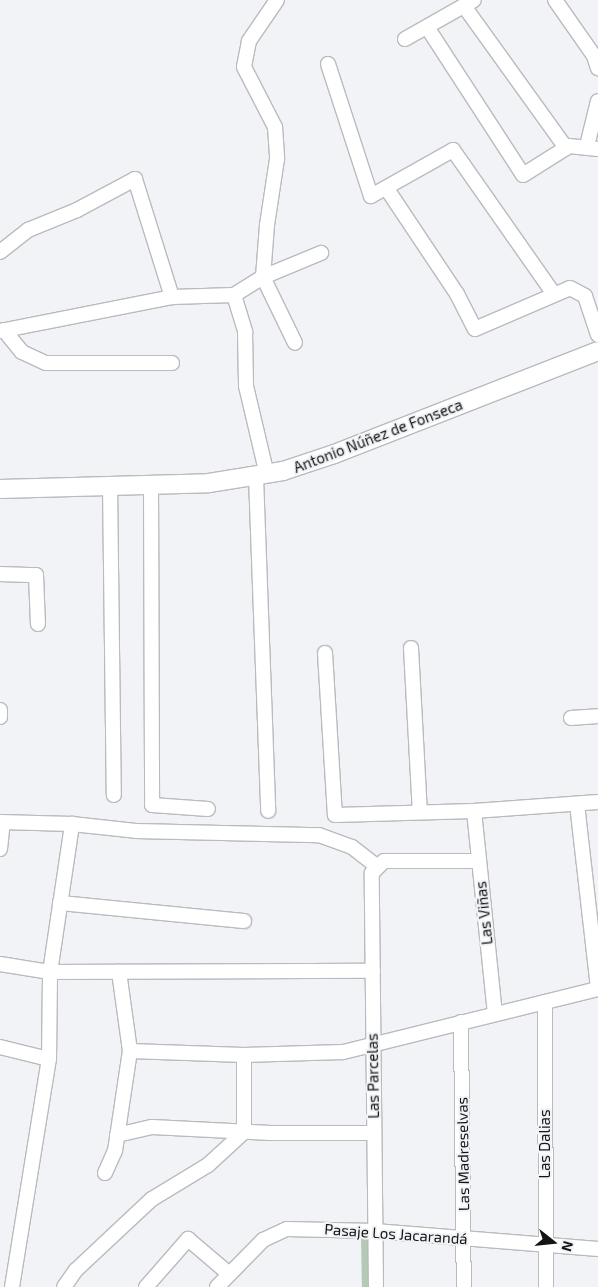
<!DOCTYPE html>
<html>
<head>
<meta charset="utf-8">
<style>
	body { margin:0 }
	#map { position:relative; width:598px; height:1287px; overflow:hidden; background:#f1f3f6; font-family:"Exo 2",sans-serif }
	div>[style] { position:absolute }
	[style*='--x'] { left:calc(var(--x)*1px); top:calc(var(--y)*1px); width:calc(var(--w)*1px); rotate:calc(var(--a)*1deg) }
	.green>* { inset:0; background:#b4cab4; transform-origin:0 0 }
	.roads { filter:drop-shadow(1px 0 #b9bbbe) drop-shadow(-1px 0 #b9bbbe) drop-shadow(0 1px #b9bbbe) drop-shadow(0 -1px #b9bbbe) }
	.minor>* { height:14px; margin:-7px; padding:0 7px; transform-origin:7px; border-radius:7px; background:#fff }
	.major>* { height:18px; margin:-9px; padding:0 9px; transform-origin:9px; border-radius:9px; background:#fff }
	span { translate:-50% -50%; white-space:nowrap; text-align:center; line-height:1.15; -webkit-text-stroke:4px #f1f3f6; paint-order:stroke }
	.street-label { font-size:15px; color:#141415 }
	.north { position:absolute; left:528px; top:1217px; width:50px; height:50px; -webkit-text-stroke:4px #f1f3f6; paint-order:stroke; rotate:106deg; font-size:14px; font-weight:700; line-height:20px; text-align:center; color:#141415 }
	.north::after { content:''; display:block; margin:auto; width:18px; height:22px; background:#141415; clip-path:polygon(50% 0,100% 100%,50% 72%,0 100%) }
</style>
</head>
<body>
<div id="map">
	<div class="green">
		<div style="left:371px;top:1235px;width:52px;height:10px;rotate:89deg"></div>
	</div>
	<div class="roads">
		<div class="minor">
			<div style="--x:277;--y:0;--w:50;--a:124.3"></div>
			<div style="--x:249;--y:41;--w:26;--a:101"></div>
			<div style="--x:244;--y:67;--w:68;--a:62.7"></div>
			<div style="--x:275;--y:127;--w:32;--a:86"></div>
			<div style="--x:277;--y:159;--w:67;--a:98.6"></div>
			<div style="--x:267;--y:225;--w:52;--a:94.4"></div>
			<div style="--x:263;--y:277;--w:73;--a:64.1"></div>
			<div style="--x:555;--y:0;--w:68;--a:55.1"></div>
			<div style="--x:594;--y:56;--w:13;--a:72"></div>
			<div style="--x:464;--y:6;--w:175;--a:54.3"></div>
			<div style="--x:427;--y:27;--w:176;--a:57"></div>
			<div style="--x:523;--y:175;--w:54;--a:-32.2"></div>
			<div style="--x:569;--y:146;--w:29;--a:6"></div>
			<div style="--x:405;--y:39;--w:79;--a:-29.5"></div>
			<div style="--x:328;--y:64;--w:139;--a:72"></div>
			<div style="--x:371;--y:196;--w:94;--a:-29.3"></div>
			<div style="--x:453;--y:150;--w:174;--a:55"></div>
			<div style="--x:587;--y:146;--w:46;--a:-76.3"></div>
			<div style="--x:387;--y:189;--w:126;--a:56.3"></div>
			<div style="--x:457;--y:294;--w:39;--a:63"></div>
			<div style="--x:475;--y:329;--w:103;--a:-23.3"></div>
			<div style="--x:570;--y:288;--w:17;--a:28"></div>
			<div style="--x:585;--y:296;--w:41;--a:71.6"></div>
			<div style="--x:0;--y:252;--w:36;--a:-38"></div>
			<div style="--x:28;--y:230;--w:53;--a:-22.2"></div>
			<div style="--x:77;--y:210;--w:66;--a:-28.1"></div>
			<div style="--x:135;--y:179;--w:124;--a:72.6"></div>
			<div style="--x:234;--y:295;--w:39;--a:73"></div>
			<div style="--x:245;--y:332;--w:54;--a:88.9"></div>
			<div style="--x:246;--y:386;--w:91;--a:76.7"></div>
			<div style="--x:4;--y:330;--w:28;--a:51"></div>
			<div style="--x:22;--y:352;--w:26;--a:25"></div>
			<div style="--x:46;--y:363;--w:126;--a:0"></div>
			<div style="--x:0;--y:331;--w:175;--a:-11.2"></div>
			<div style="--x:172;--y:297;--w:62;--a:-1.8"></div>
			<div style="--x:234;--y:295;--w:34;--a:-32"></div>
			<div style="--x:263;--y:277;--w:63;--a:-22.5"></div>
			<div style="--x:256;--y:477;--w:334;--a:87.9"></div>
			<div style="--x:110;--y:484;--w:311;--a:89.3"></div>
			<div style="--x:151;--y:484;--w:321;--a:89.8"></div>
			<div style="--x:152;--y:805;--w:56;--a:4.1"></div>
			<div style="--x:0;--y:574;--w:36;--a:2"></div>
			<div style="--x:36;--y:575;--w:49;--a:87.7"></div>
			<div style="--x:411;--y:648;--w:164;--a:86.9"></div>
			<div style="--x:325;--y:653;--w:162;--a:86.5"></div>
			<div style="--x:335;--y:815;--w:139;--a:-1.6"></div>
			<div style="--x:474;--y:811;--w:124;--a:-4.2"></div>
			<div style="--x:0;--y:717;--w:7;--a:-90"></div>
			<div style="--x:571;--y:718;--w:27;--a:-4"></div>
			<div style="--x:577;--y:804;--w:184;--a:83.5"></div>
			<div style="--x:474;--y:811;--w:204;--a:84.1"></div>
			<div style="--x:0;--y:822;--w:72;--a:1.6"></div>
			<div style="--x:72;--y:824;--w:64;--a:6.2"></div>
			<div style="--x:136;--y:831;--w:183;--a:1.3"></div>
			<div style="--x:319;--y:835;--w:35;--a:20"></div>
			<div style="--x:352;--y:847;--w:31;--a:38"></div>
			<div style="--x:0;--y:849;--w:27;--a:-84"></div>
			<div style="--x:60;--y:903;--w:185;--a:5.6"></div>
			<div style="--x:0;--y:964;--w:51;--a:9.1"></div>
			<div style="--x:50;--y:972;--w:323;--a:-0.2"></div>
			<div style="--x:545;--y:1002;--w:285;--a:89.8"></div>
			<div style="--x:461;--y:1022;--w:265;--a:89.4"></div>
			<div style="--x:0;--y:1047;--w:50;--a:13.8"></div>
			<div style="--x:130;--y:1051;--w:114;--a:2"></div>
			<div style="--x:244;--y:1055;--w:99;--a:-1.7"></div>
			<div style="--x:343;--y:1052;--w:263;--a:-13.9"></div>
			<div style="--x:117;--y:1135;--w:36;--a:-13"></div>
			<div style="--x:152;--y:1127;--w:119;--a:2.9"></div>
			<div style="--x:271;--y:1133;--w:103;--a:0"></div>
			<div style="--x:105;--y:1173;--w:24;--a:-66"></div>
			<div style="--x:115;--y:1151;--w:101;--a:-81.5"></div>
			<div style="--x:130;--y:1051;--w:80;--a:-97.9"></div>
			<div style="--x:12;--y:1287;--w:231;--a:-80.8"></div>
			<div style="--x:49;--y:1059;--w:87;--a:-89.3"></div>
			<div style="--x:50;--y:972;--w:150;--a:-81.5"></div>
			<div style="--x:64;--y:1287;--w:21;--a:-55"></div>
			<div style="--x:76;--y:1270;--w:104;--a:-43.1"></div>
			<div style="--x:152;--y:1199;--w:66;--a:-31.3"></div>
			<div style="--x:208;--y:1165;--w:49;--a:-42.5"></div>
			<div style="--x:244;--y:1132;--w:77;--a:-90"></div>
			<div style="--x:146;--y:1287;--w:64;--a:-48.8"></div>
			<div style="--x:188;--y:1239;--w:52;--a:40.4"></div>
			<div style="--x:217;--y:1287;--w:66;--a:-45.6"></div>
			<div style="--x:263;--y:1240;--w:26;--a:-25"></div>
			<div style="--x:287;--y:1229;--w:88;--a:1.3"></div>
			<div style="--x:375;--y:1231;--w:224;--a:4.6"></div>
			<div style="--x:376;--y:1287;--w:414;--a:-90.6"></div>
			<div style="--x:372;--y:873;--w:17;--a:-45"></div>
			<div style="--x:384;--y:861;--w:94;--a:0"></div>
		</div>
		<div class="major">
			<div style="--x:0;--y:489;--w:209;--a:-1.6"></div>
			<div style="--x:209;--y:483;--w:75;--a:-9.2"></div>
			<div style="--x:283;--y:471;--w:54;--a:-18.4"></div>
			<div style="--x:334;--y:454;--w:283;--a:-21.3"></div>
		</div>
	</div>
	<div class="street-label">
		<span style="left:378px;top:436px;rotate:-21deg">Antonio Núñez de Fonseca</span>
		<span style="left:484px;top:913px;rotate:-96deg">Las Viñas</span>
		<span style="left:373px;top:1076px;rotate:-91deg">Las Parcelas</span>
		<span style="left:545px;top:1144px;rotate:-90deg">Las Dalias</span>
		<span style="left:463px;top:1154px;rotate:-91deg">Las Madreselvas</span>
		<span style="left:396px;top:1234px;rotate:4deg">Pasaje Los Jacarandá</span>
	</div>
	<div class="north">N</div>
</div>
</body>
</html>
